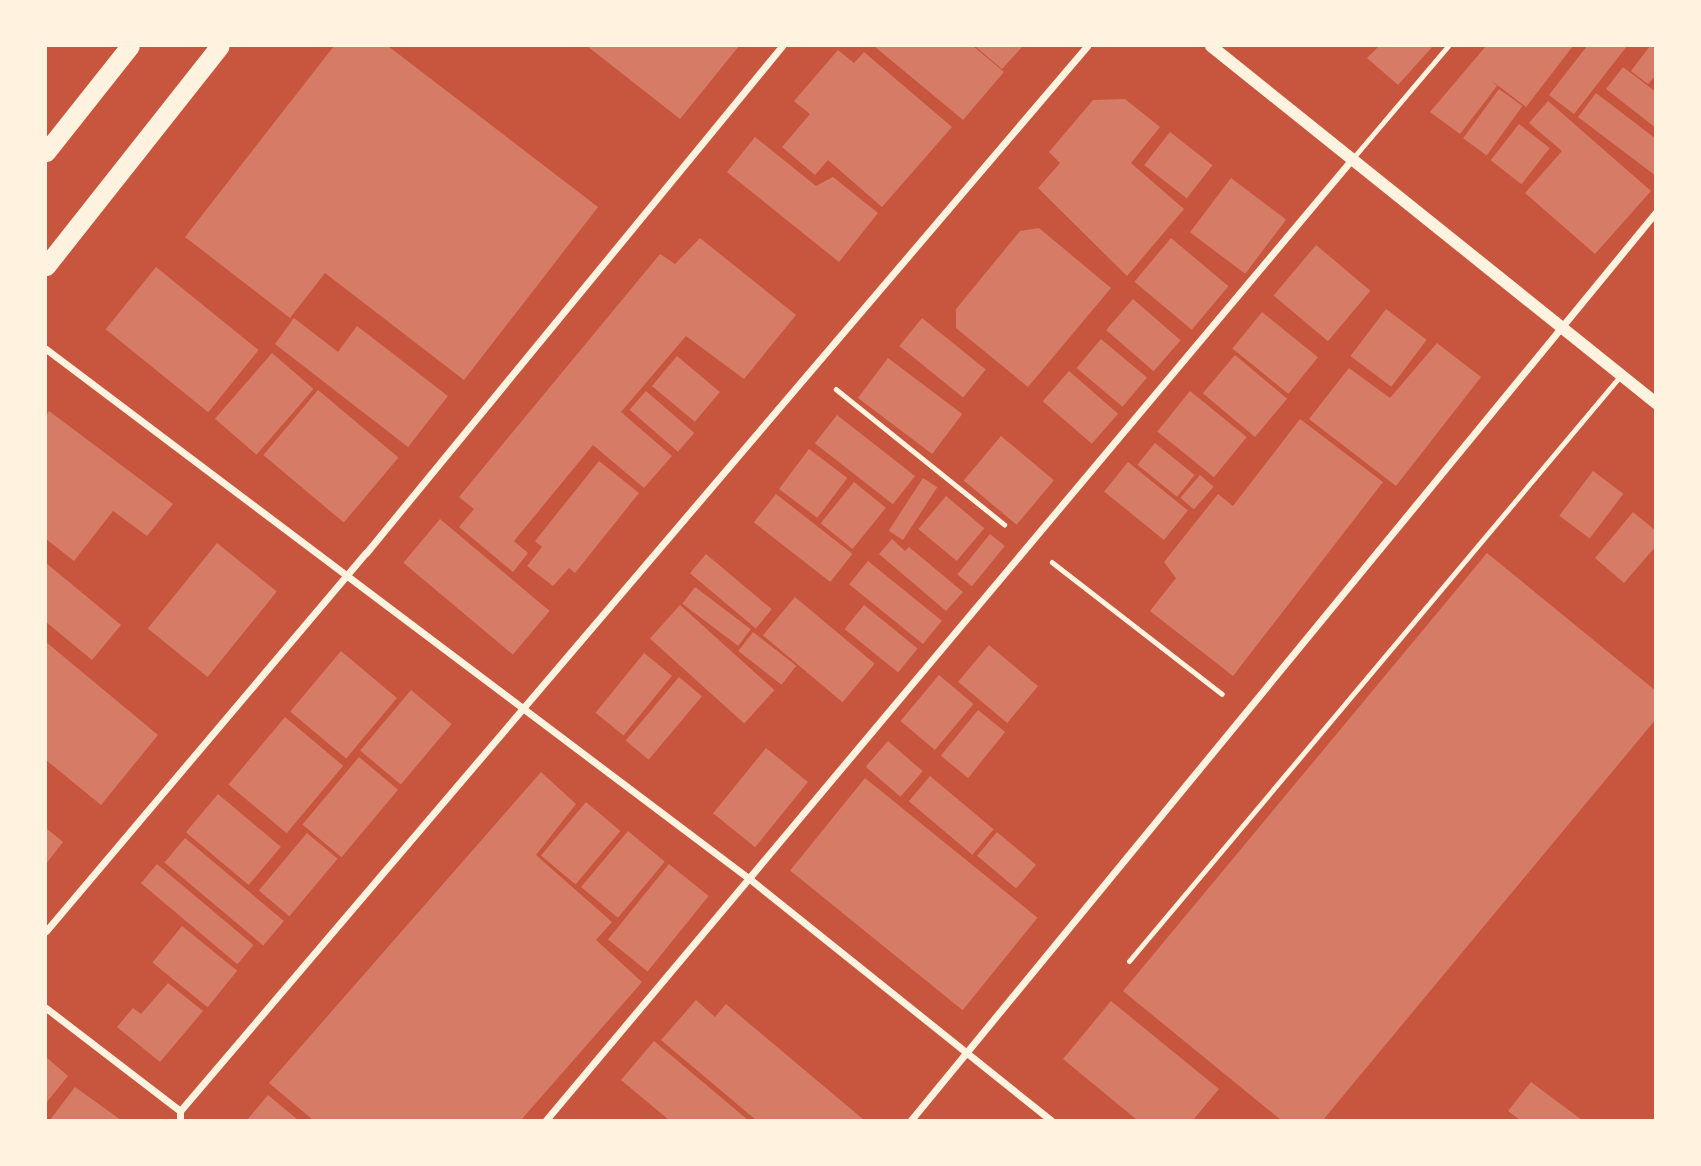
<!DOCTYPE html>
<html>
<head>
<meta charset="utf-8">
<style>
	body { margin:0 }
	#map { position:relative; width:1701px; height:1166px; overflow:hidden; background:#c8553d; font-family:Signika,sans-serif }
	div>[style] { position:absolute }
	[style*='--x'] { left:calc(var(--x)*1px); top:calc(var(--y)*1px); width:calc(var(--w)*1px); rotate:calc(var(--a)*1deg) }
	.building>* { inset:0; background:#d67c66; transform-origin:0 0 }
	.path>* { height:4.5px; margin:-2.25px; padding:0 2.25px; transform-origin:2.25px; border-radius:2.25px; background:#fff3e0 }
	.service>* { height:5px; margin:-2.5px; padding:0 2.5px; transform-origin:2.5px; border-radius:2.5px; background:#fff3e0 }
	.minor>* { height:7px; margin:-3.5px; padding:0 3.5px; transform-origin:3.5px; border-radius:3.5px; background:#fff3e0 }
	.tertiary>* { height:12px; margin:-6px; padding:0 6px; transform-origin:6px; border-radius:6px; background:#fff3e0 }
	.trunk>* { height:19px; margin:-9.5px; padding:0 9.5px; transform-origin:9.5px; border-radius:9.5px; background:#fff3e0 }
	span { translate:-50% -50%; white-space:nowrap; text-align:center; line-height:1.15; -webkit-text-stroke:7px #fff3e0; paint-order:stroke }
	.frame { position:absolute; inset:0; border:47px solid #fff3e0; pointer-events:none }
</style>
</head>
<body>
<div id="map">
	<div class="building">
		<div style="clip-path:polygon(334px 46px,388px 46px,598px 207px,464px 380px,325px 273px,290px 318px,185px 237px)"></div>
		<div style="clip-path:polygon(587px 46px,739px 46px,680px 119px)"></div>
		<div style="clip-path:polygon(874px 46px,973px 46px,1004px 72px,963px 120px)"></div>
		<div style="clip-path:polygon(975px 46px,1023px 46px,1002px 69px)"></div>
		<div style="clip-path:polygon(1379px 46px,1433px 46px,1398px 85px,1367px 58px)"></div>
		<div style="clip-path:polygon(1486px 46px,1573px 46px,1526px 107px,1492px 81px,1497px 86px,1460px 134px,1430px 112px)"></div>
		<div style="clip-path:polygon(1587px 46px,1627px 46px,1574px 114px,1549px 95px)"></div>
		<div style="clip-path:polygon(1650px 46px,1656px 48px,1656px 75px,1648px 84px,1631px 71px)"></div>
		<div style="clip-path:polygon(838px 50px,854px 63px,864px 52px,952px 127px,882px 207px,828px 160px,815px 175px,782px 147px,810px 114px,794px 101px)"></div>
		<div style="clip-path:polygon(1623px 67px,1656px 92px,1656px 128px,1606px 89px)"></div>
		<div style="left:1499px;top:89px;width:29px;height:61px;rotate:36deg"></div>
		<div style="clip-path:polygon(1596px 93px,1656px 139px,1656px 176px,1578px 117px)"></div>
		<div style="clip-path:polygon(1125px 99px,1160px 127px,1131px 163px,1184px 209px,1127px 276px,1038px 188px,1060px 163px,1049px 152px,1093px 100px)"></div>
		<div style="clip-path:polygon(1548px 101px,1651px 191px,1595px 254px,1525px 193px,1562px 151px,1529px 123px)"></div>
		<div style="left:1519px;top:124px;width:39px;height:46px;rotate:38deg"></div>
		<div style="left:1170px;top:132px;width:54px;height:42px;rotate:38deg"></div>
		<div style="clip-path:polygon(755px 137px,816px 186px,833px 177px,878px 213px,839px 262px,727px 172px)"></div>
		<div style="left:1231px;top:178px;width:69px;height:68px;rotate:37deg"></div>
		<div style="clip-path:polygon(1039px 228px,1111px 288px,1028px 387px,956px 328px,956px 309px,1020px 231px)"></div>
		<div style="clip-path:polygon(700px 238px,796px 315px,744px 379px,686px 336px,621px 412px,672px 456px,644px 488px,593px 445px,514px 541px,528px 553px,513px 572px,459px 527px,474px 509px,459px 497px,660px 254px,675px 264px)"></div>
		<div style="left:1171px;top:238px;width:75px;height:57px;rotate:40deg"></div>
		<div style="left:1316px;top:245px;width:71px;height:66px;rotate:40deg"></div>
		<div style="left:156px;top:267px;width:132px;height:80px;rotate:39deg"></div>
		<div style="left:1133px;top:299px;width:63px;height:41px;rotate:41deg"></div>
		<div style="left:1386px;top:309px;width:51px;height:59px;rotate:37deg"></div>
		<div style="left:1262px;top:312px;width:72px;height:47px;rotate:39deg"></div>
		<div style="clip-path:polygon(294px 318px,338px 352px,357px 326px,448px 396px,408px 447px,275px 344px)"></div>
		<div style="left:922px;top:318px;width:82px;height:36px;rotate:39deg"></div>
		<div style="left:1101px;top:339px;width:60px;height:38px;rotate:40deg"></div>
		<div style="clip-path:polygon(1437px 343px,1481px 377px,1396px 486px,1309px 419px,1349px 368px,1390px 398px)"></div>
		<div style="left:272px;top:353px;width:55px;height:87px;rotate:41deg"></div>
		<div style="left:1235px;top:355px;width:68px;height:50px;rotate:40deg"></div>
		<div style="left:677px;top:356px;width:56px;height:39px;rotate:40deg"></div>
		<div style="left:888px;top:358px;width:93px;height:50px;rotate:37deg"></div>
		<div style="left:1069px;top:371px;width:65px;height:40px;rotate:41deg"></div>
		<div style="left:318px;top:390px;width:105px;height:85px;rotate:40deg"></div>
		<div style="left:646px;top:391px;width:64px;height:25px;rotate:41deg"></div>
		<div style="left:1190px;top:391px;width:73px;height:52px;rotate:39deg"></div>
		<div style="clip-path:polygon(49px 411px,173px 504px,147px 536px,113px 511px,74px 561px,46px 539px,46px 416px)"></div>
		<div style="left:837px;top:415px;width:99px;height:36px;rotate:38deg"></div>
		<div style="clip-path:polygon(1300px 419px,1383px 482px,1233px 676px,1150px 611px,1176px 578px,1164px 562px,1218px 494px,1233px 506px)"></div>
		<div style="left:1001px;top:436px;width:69px;height:58px;rotate:40deg"></div>
		<div style="left:1155px;top:443px;width:51px;height:28px;rotate:39deg"></div>
		<div style="left:809px;top:449px;width:48px;height:50px;rotate:37deg"></div>
		<div style="clip-path:polygon(599px 461px,639px 493px,575px 573px,569px 568px,553px 586px,527px 566px,542px 547px,535px 541px)"></div>
		<div style="left:1128px;top:462px;width:77px;height:38px;rotate:39deg"></div>
		<div style="left:1593px;top:471px;width:38px;height:56px;rotate:37deg"></div>
		<div style="left:1200px;top:475px;width:18px;height:30px;rotate:41deg"></div>
		<div style="left:923px;top:478px;width:17px;height:63px;rotate:33deg"></div>
		<div style="left:854px;top:482px;width:41px;height:53px;rotate:39deg"></div>
		<div style="left:776px;top:494px;width:97px;height:36px;rotate:38deg"></div>
		<div style="left:946px;top:496px;width:50px;height:43px;rotate:40deg"></div>
		<div style="clip-path:polygon(1633px 512px,1656px 531px,1656px 546px,1624px 583px,1595px 558px)"></div>
		<div style="left:440px;top:519px;width:143px;height:57px;rotate:40deg"></div>
		<div style="left:990px;top:534px;width:19px;height:52px;rotate:39deg"></div>
		<div style="clip-path:polygon(892px 539px,905px 551px,909px 547px,963px 592px,946px 611px,879px 554px)"></div>
		<div style="left:217px;top:543px;width:77px;height:110px;rotate:39deg"></div>
		<div style="clip-path:polygon(1487px 553px,1656px 691px,1656px 719px,1323px 1120px,1281px 1120px,1123px 991px)"></div>
		<div style="left:706px;top:554px;width:86px;height:25px;rotate:40deg"></div>
		<div style="left:868px;top:561px;width:95px;height:30px;rotate:39deg"></div>
		<div style="clip-path:polygon(46px 563px,121px 625px,92px 660px,46px 622px)"></div>
		<div style="left:695px;top:587px;width:70px;height:21px;rotate:37deg"></div>
		<div style="left:795px;top:597px;width:104px;height:50px;rotate:40deg"></div>
		<div style="left:680px;top:605px;width:127px;height:45px;rotate:42deg"></div>
		<div style="left:864px;top:605px;width:69px;height:31px;rotate:39deg"></div>
		<div style="left:753px;top:632px;width:55px;height:24px;rotate:38deg"></div>
		<div style="clip-path:polygon(46px 642px,158px 735px,101px 805px,46px 760px)"></div>
		<div style="left:989px;top:645px;width:64px;height:48px;rotate:40deg"></div>
		<div style="left:341px;top:651px;width:73px;height:79px;rotate:40deg"></div>
		<div style="left:644px;top:653px;width:36px;height:77px;rotate:39deg"></div>
		<div style="left:939px;top:675px;width:45px;height:60px;rotate:40deg"></div>
		<div style="left:679px;top:677px;width:30px;height:83px;rotate:40deg"></div>
		<div style="left:411px;top:690px;width:53px;height:79px;rotate:40deg"></div>
		<div style="left:978px;top:710px;width:35px;height:59px;rotate:39deg"></div>
		<div style="left:285px;top:717px;width:76px;height:88px;rotate:40deg"></div>
		<div style="left:888px;top:741px;width:46px;height:34px;rotate:41deg"></div>
		<div style="left:766px;top:748px;width:54px;height:84px;rotate:39deg"></div>
		<div style="left:359px;top:757px;width:51px;height:88px;rotate:40deg"></div>
		<div style="clip-path:polygon(541px 772px,576px 804px,536px 855px,612px 922px,596px 940px,642px 982px,521px 1120px,313px 1120px,269px 1083px)"></div>
		<div style="left:930px;top:776px;width:83px;height:33px;rotate:40deg"></div>
		<div style="left:865px;top:778px;width:222px;height:119px;rotate:39deg"></div>
		<div style="left:218px;top:794px;width:82px;height:50px;rotate:40deg"></div>
		<div style="left:586px;top:802px;width:45px;height:70px;rotate:40deg"></div>
		<div style="clip-path:polygon(46px 828px,63px 842px,46px 864px)"></div>
		<div style="left:628px;top:831px;width:48px;height:73px;rotate:40deg"></div>
		<div style="left:997px;top:832px;width:51px;height:31px;rotate:40deg"></div>
		<div style="left:307px;top:833px;width:40px;height:75px;rotate:40deg"></div>
		<div style="left:185px;top:838px;width:129px;height:32px;rotate:40deg"></div>
		<div style="left:157px;top:864px;width:126px;height:25px;rotate:40deg"></div>
		<div style="left:669px;top:864px;width:51px;height:97px;rotate:39deg"></div>
		<div style="left:182px;top:926px;width:71px;height:47px;rotate:39deg"></div>
		<div style="clip-path:polygon(168px 983px,203px 1011px,160px 1062px,117px 1027px,133px 1008px,141px 1014px)"></div>
		<div style="clip-path:polygon(696px 1000px,715px 1017px,726px 1004px,864px 1120px,756px 1120px,661px 1040px)"></div>
		<div style="clip-path:polygon(1111px 1001px,1219px 1089px,1193px 1120px,1137px 1120px,1063px 1059px)"></div>
		<div style="clip-path:polygon(654px 1041px,748px 1120px,669px 1120px,621px 1080px)"></div>
		<div style="clip-path:polygon(46px 1057px,68px 1076px,46px 1103px)"></div>
		<div style="clip-path:polygon(1531px 1082px,1582px 1120px,1520px 1120px,1508px 1111px)"></div>
		<div style="clip-path:polygon(75px 1087px,121px 1120px,50px 1120px)"></div>
		<div style="clip-path:polygon(268px 1095px,298px 1120px,247px 1120px)"></div>
	</div>
	<div class="path">
		<div style="--x:836;--y:389;--w:216;--a:38.8"></div>
		<div style="--x:1052;--y:562;--w:215;--a:37.8"></div>
	</div>
	<div class="service">
		<div style="--x:1353;--y:158;--w:147;--a:-49.7"></div>
		<div style="--x:1129;--y:961;--w:765;--a:-49.98"></div>
	</div>
	<div class="minor">
		<div style="--x:46;--y:349;--w:883;--a:36.99"></div>
		<div style="--x:751;--y:880;--w:384;--a:38.7"></div>
		<div style="--x:46;--y:931;--w:495;--a:-49.8"></div>
		<div style="--x:366;--y:553;--w:656;--a:-50.63"></div>
		<div style="--x:46;--y:1008;--w:169;--a:37.5"></div>
		<div style="--x:180;--y:1120;--w:9;--a:-90"></div>
		<div style="--x:180;--y:1111;--w:1399;--a:-49.58"></div>
		<div style="--x:546;--y:1120;--w:1254;--a:-50.01"></div>
		<div style="--x:911;--y:1120;--w:1175;--a:-50.63"></div>
	</div>
	<div class="tertiary">
		<div style="--x:1211;--y:46;--w:571;--a:38.74"></div>
	</div>
	<div class="trunk">
		<div style="--x:46;--y:152;--w:135;--a:-51.6"></div>
		<div style="--x:46;--y:266;--w:280;--a:-51.7"></div>
	</div>
	<div class="frame"></div>
</div>
</body>
</html>
